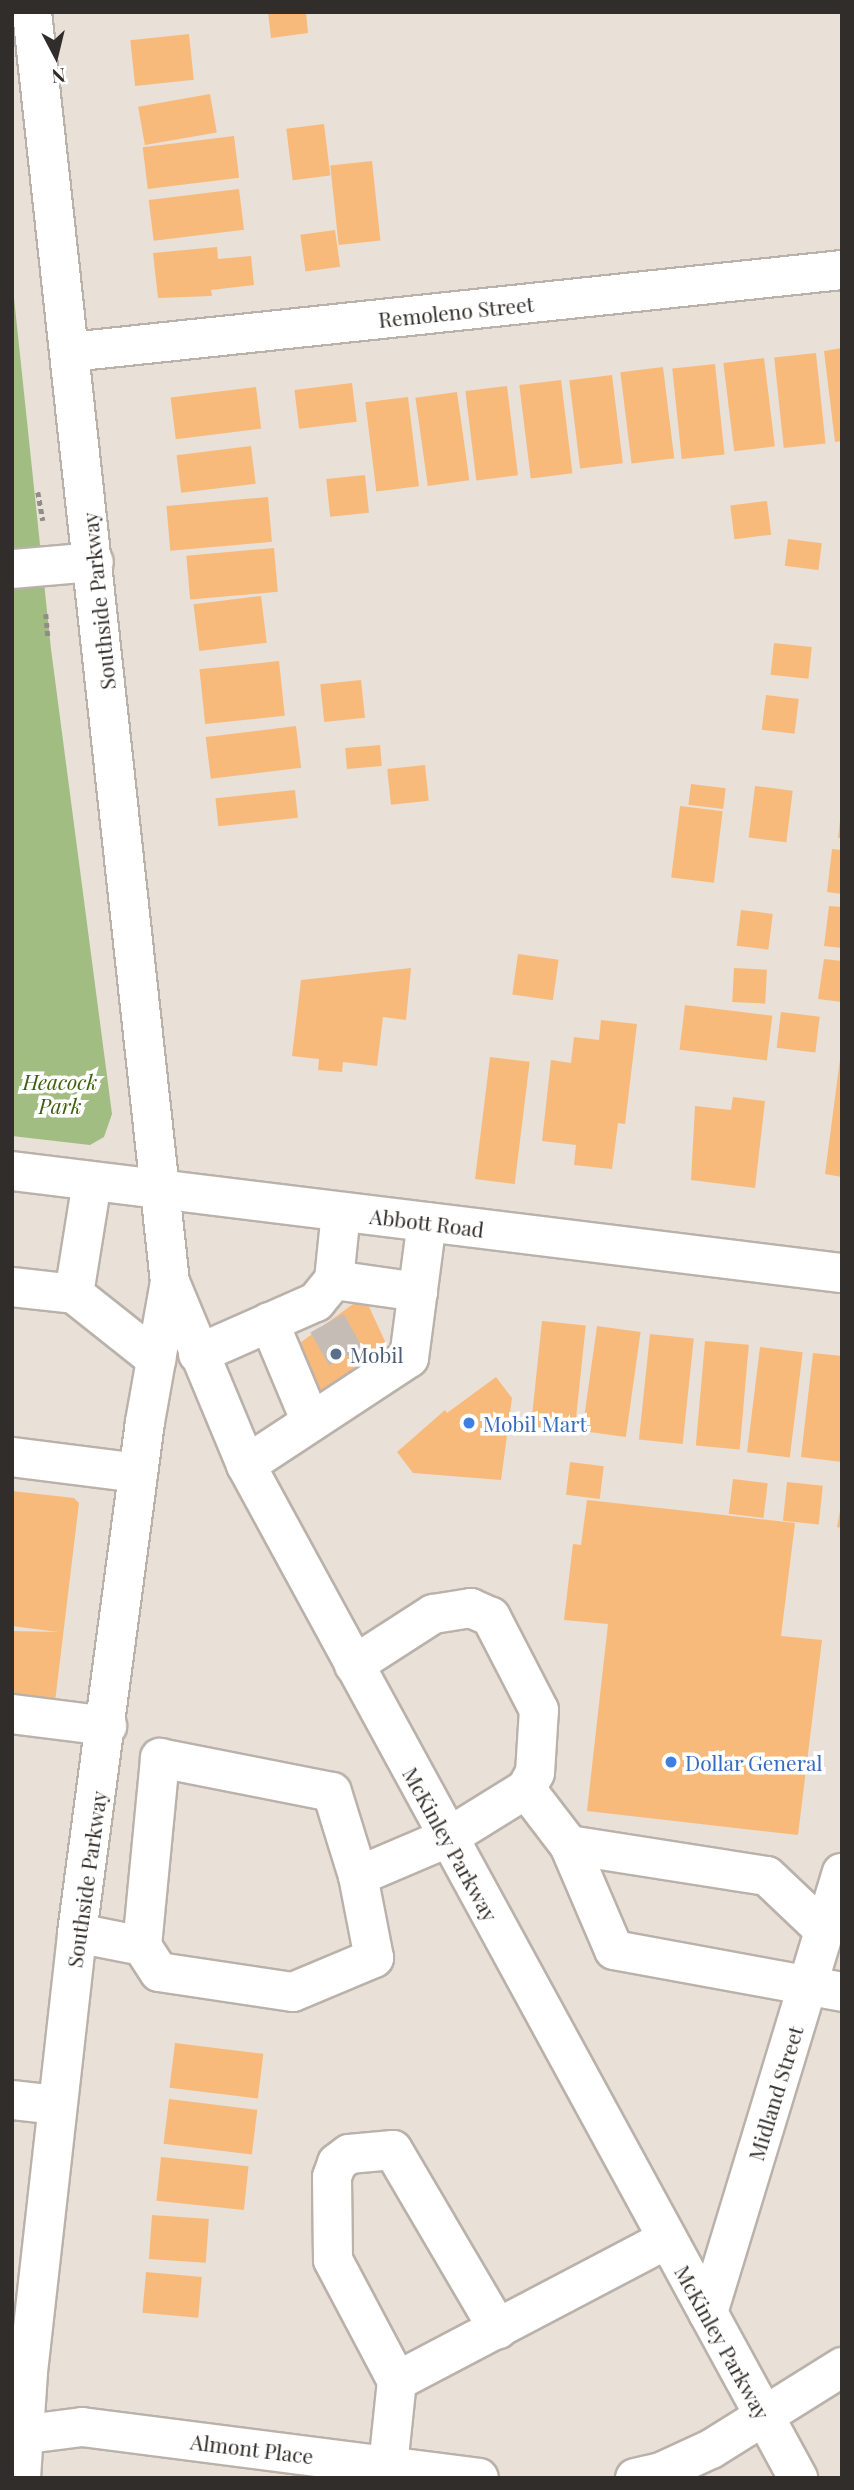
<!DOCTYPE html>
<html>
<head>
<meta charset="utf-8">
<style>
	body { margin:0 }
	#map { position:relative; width:854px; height:2490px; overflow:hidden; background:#e9e0d8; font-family:"Playfair Display",serif }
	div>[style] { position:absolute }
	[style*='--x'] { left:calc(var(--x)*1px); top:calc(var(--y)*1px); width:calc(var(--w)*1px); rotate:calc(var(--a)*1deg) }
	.green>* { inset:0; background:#a1bd82 }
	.building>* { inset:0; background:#f8ba7a; transform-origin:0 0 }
	.minor-tunnel>* { height:38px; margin-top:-19px; transform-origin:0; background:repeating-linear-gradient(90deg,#c4bcb5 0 38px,transparent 0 57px) }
	.path>* { height:4.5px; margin-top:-2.25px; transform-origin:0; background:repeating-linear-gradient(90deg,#928c86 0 5px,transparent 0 8.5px) }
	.roads { filter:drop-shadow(2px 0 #bab2aa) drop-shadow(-2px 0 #bab2aa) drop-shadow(0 2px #bab2aa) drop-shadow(0 -2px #bab2aa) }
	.minor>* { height:38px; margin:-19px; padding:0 19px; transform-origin:19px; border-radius:19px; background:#fff }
	.dots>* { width:19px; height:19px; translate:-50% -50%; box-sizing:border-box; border:4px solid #fff; border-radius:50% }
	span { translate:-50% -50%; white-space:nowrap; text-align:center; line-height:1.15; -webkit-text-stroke:7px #fff; paint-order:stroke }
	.street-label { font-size:21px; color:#302d2a }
	.park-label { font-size:21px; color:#3f5f0d; font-style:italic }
	.service-label { font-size:21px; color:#4e5e75 }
	.left { translate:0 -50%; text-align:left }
	.shop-label { font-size:21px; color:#366cbe }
	.frame { position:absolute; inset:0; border:14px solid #302d2a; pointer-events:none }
	.north { position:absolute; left:21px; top:21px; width:70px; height:70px; -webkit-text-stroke:5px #fff; paint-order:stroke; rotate:173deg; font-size:19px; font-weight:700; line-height:28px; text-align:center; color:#302d2a }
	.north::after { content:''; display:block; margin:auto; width:24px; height:32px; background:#302d2a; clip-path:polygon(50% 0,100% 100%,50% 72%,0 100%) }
</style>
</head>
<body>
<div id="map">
	<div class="green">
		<div style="clip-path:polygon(12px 279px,51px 649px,112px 1114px,104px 1137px,90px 1145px,12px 1136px)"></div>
	</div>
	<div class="building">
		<div style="clip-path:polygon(268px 12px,306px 12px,308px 33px,271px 38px)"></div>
		<div style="left:189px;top:34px;width:46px;height:59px;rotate:84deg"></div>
		<div style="left:210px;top:94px;width:39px;height:73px;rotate:80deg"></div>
		<div style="left:324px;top:124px;width:52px;height:38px;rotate:83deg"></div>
		<div style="left:234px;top:136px;width:42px;height:92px;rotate:83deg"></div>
		<div style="left:372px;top:161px;width:80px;height:42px;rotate:84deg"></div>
		<div style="left:239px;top:189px;width:41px;height:91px;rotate:83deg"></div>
		<div style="left:335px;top:230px;width:37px;height:35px;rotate:82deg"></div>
		<div style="clip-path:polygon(217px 247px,218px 259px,251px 256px,254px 285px,211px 290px,212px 296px,158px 298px,153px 253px)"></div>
		<div style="clip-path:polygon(842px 348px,842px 441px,835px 442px,824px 351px)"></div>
		<div style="left:816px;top:353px;width:91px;height:42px;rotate:84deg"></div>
		<div style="left:764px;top:358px;width:89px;height:41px;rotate:83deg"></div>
		<div style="left:715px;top:364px;width:91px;height:43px;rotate:84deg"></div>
		<div style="left:663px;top:367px;width:92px;height:43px;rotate:83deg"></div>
		<div style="left:612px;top:375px;width:89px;height:43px;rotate:83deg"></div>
		<div style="left:561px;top:380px;width:94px;height:42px;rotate:83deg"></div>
		<div style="left:352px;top:383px;width:39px;height:58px;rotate:83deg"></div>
		<div style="left:507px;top:386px;width:90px;height:42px;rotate:83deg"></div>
		<div style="left:256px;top:387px;width:42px;height:86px;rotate:83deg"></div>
		<div style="left:457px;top:392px;width:89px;height:42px;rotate:82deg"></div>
		<div style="left:408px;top:397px;width:90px;height:43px;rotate:83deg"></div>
		<div style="left:251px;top:446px;width:38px;height:75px;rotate:83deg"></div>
		<div style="left:365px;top:475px;width:38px;height:39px;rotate:84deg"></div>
		<div style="left:268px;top:497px;width:45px;height:102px;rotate:85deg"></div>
		<div style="left:767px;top:501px;width:34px;height:37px;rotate:83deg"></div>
		<div style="left:788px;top:539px;width:34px;height:27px;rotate:7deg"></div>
		<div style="left:274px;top:548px;width:44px;height:88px;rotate:85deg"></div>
		<div style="left:261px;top:596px;width:47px;height:68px;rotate:83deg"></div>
		<div style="left:774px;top:643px;width:38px;height:32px;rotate:6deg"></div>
		<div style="left:279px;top:661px;width:55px;height:80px;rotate:84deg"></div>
		<div style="left:361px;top:680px;width:38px;height:41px;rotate:84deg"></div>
		<div style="left:766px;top:695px;width:33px;height:35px;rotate:7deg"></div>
		<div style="left:296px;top:726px;width:42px;height:91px;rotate:83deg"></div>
		<div style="left:380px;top:745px;width:21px;height:35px;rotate:85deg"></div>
		<div style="left:425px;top:765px;width:36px;height:38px;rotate:84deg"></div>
		<div style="left:691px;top:784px;width:35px;height:21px;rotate:7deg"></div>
		<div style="left:755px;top:786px;width:38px;height:52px;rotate:7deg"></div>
		<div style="left:295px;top:790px;width:28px;height:80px;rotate:84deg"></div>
		<div style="left:680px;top:806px;width:43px;height:72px;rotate:7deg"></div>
		<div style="clip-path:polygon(840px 820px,842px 820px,842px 838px,838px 838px)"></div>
		<div style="clip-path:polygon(832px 849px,842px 850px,842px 894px,827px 892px)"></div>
		<div style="clip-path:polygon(829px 906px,842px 907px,842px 948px,824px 946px)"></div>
		<div style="left:741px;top:910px;width:32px;height:36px;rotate:7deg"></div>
		<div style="left:518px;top:954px;width:41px;height:41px;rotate:8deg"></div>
		<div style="clip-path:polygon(824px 959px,842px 961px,842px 1002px,818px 999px)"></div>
		<div style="clip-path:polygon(411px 968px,406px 1020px,383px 1017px,377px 1066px,343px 1062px,342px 1072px,318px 1070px,319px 1059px,292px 1056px,301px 980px)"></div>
		<div style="left:734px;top:968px;width:33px;height:34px;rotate:3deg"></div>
		<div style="left:685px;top:1005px;width:88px;height:45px;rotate:7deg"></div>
		<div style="left:781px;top:1012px;width:39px;height:36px;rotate:7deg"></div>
		<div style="clip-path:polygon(601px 1020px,637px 1024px,625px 1124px,618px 1123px,612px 1169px,574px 1165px,576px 1145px,542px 1141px,551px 1060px,571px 1063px,574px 1037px,599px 1040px)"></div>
		<div style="left:490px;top:1057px;width:40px;height:123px;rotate:7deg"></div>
		<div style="clip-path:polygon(840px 1059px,842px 1059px,842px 1177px,825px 1174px)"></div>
		<div style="clip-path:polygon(733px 1097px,765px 1101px,755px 1188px,691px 1180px,695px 1106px,731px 1110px)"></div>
		<div style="clip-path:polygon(364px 1296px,390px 1352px,320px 1403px,293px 1348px)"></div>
		<div style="left:542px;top:1321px;width:44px;height:106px;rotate:6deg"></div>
		<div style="left:597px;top:1326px;width:44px;height:106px;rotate:8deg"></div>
		<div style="left:650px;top:1334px;width:44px;height:106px;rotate:6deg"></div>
		<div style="left:705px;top:1341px;width:44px;height:105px;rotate:5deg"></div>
		<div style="left:760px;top:1347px;width:43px;height:106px;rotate:7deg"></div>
		<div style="clip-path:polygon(813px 1353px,842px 1356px,842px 1462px,801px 1457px)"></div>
		<div style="clip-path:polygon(496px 1377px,512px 1398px,501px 1480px,413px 1473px,397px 1452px,445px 1410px,447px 1413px)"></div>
		<div style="left:570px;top:1462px;width:34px;height:33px;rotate:7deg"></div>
		<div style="left:733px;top:1479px;width:35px;height:35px;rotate:7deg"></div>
		<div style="left:787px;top:1482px;width:36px;height:39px;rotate:6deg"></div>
		<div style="clip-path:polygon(12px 1491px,74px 1498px,79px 1503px,55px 1702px,12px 1697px,12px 1631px,58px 1632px,12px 1626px)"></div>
		<div style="clip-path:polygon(587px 1500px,795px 1523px,781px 1636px,822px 1640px,798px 1835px,587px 1811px,608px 1624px,564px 1620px,573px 1544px,581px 1545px)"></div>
		<div style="clip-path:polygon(842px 1500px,842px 1528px,837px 1527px)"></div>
		<div style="left:175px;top:2043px;width:89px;height:45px;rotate:7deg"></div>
		<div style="left:169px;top:2099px;width:89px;height:45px;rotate:7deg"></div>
		<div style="left:161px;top:2157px;width:88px;height:44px;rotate:6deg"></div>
		<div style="left:152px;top:2215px;width:57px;height:44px;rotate:4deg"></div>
		<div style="left:146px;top:2272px;width:56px;height:41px;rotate:5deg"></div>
	</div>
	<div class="minor-tunnel">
		<div style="--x:327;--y:1323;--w:62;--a:60.9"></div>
	</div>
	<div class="path">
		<div style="--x:38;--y:492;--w:29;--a:80"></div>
		<div style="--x:46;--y:614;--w:24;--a:85"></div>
	</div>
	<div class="roads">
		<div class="minor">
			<div style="--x:32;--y:12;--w:1277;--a:83.8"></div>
			<div style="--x:170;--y:1282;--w:198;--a:67.4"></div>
			<div style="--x:246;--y:1465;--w:1154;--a:61.41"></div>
			<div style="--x:71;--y:352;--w:775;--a:-6.07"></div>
			<div style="--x:12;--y:569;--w:82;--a:-4.9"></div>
			<div style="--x:12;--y:1171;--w:836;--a:7.01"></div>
			<div style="--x:341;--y:1212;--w:68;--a:95.9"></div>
			<div style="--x:334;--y:1280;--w:85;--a:8.1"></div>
			<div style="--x:12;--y:1287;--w:62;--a:6.4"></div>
			<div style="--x:74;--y:1294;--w:114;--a:-80.9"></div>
			<div style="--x:74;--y:1294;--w:105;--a:38.4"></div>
			<div style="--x:269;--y:1322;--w:108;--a:67.2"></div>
			<div style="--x:198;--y:1354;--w:129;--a:-23.8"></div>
			<div style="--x:316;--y:1302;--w:28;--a:-51"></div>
			<div style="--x:12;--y:1457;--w:127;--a:7.2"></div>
			<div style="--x:246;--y:1465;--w:195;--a:-33.3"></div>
			<div style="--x:409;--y:1358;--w:137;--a:-82.5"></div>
			<div style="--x:12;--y:1714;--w:96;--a:7.2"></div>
			<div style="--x:526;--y:1789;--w:71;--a:52.5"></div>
			<div style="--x:569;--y:1845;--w:200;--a:8.9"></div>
			<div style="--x:767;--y:1876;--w:79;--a:43.5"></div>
			<div style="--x:569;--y:1845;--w:114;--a:66.8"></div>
			<div style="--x:614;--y:1950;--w:232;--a:10.4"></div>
			<div style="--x:77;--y:1933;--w:66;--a:11.3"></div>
			<div style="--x:142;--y:1946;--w:31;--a:57"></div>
			<div style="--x:159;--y:1972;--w:135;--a:8.5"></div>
			<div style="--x:293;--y:1992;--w:88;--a:-22.8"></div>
			<div style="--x:374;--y:1958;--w:84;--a:-101"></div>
			<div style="--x:358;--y:1876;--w:97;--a:-23.1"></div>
			<div style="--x:447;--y:1838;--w:93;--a:-31.8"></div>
			<div style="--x:526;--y:1789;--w:18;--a:-61"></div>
			<div style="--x:535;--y:1773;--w:63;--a:-86.4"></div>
			<div style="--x:539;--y:1710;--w:105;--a:-117.3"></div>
			<div style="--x:491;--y:1617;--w:22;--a:-156"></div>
			<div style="--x:471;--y:1608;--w:38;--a:171"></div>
			<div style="--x:433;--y:1614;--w:94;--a:147.2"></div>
			<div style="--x:142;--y:1946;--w:189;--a:-84.5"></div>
			<div style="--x:160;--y:1758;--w:175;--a:11.2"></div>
			<div style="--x:332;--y:1792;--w:88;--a:72.8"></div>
			<div style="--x:12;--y:2100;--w:45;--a:6.3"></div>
			<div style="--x:708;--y:2313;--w:460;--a:-73.1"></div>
			<div style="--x:397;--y:2381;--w:137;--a:-117.9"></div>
			<div style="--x:333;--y:2260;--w:83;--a:-90.7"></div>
			<div style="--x:332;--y:2177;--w:15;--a:-70"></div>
			<div style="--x:337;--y:2163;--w:15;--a:-37"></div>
			<div style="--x:349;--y:2154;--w:44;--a:-5.2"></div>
			<div style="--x:393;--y:2150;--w:208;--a:59.6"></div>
			<div style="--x:12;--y:2436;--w:71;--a:-7.3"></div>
			<div style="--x:82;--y:2427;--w:400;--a:7.3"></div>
			<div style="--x:388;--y:2466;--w:85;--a:-84"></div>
			<div style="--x:397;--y:2381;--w:305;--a:-27.7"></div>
			<div style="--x:21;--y:2478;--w:106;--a:-86.2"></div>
			<div style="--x:28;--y:2372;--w:442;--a:-83.6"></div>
			<div style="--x:77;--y:1933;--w:516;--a:-82.42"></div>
			<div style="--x:145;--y:1422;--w:142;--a:-79.9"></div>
			<div style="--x:635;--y:2478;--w:27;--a:-13"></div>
			<div style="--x:661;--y:2472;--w:55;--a:-24.7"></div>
			<div style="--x:711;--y:2449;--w:155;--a:-32"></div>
		</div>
	</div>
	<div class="dots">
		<div style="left:336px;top:1354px;background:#5c6f8a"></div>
		<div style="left:469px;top:1423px;background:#3f7fe0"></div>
		<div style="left:671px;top:1762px;background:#3f7fe0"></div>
	</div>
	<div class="street-label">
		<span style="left:456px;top:311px;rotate:-6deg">Remoleno Street</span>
		<span style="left:98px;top:601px;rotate:-96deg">Southside Parkway</span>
		<span style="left:427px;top:1222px;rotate:7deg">Abbott Road</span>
		<span style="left:451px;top:1844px;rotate:61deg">McKinley Parkway</span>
		<span style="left:86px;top:1879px;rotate:-82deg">Southside Parkway</span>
		<span style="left:775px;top:2093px;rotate:-73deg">Midland Street</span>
		<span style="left:723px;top:2342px;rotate:61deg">McKinley Parkway</span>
		<span style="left:252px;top:2448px;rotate:7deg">Almont Place</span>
	</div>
	<div class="park-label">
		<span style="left:60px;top:1093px">Heacock<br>Park</span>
	</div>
	<div class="service-label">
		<span class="left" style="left:350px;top:1354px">Mobil</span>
	</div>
	<div class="shop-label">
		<span class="left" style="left:483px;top:1423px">Mobil Mart</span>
		<span class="left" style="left:685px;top:1762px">Dollar General</span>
	</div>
	<div class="frame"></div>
	<div class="north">N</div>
</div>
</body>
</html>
